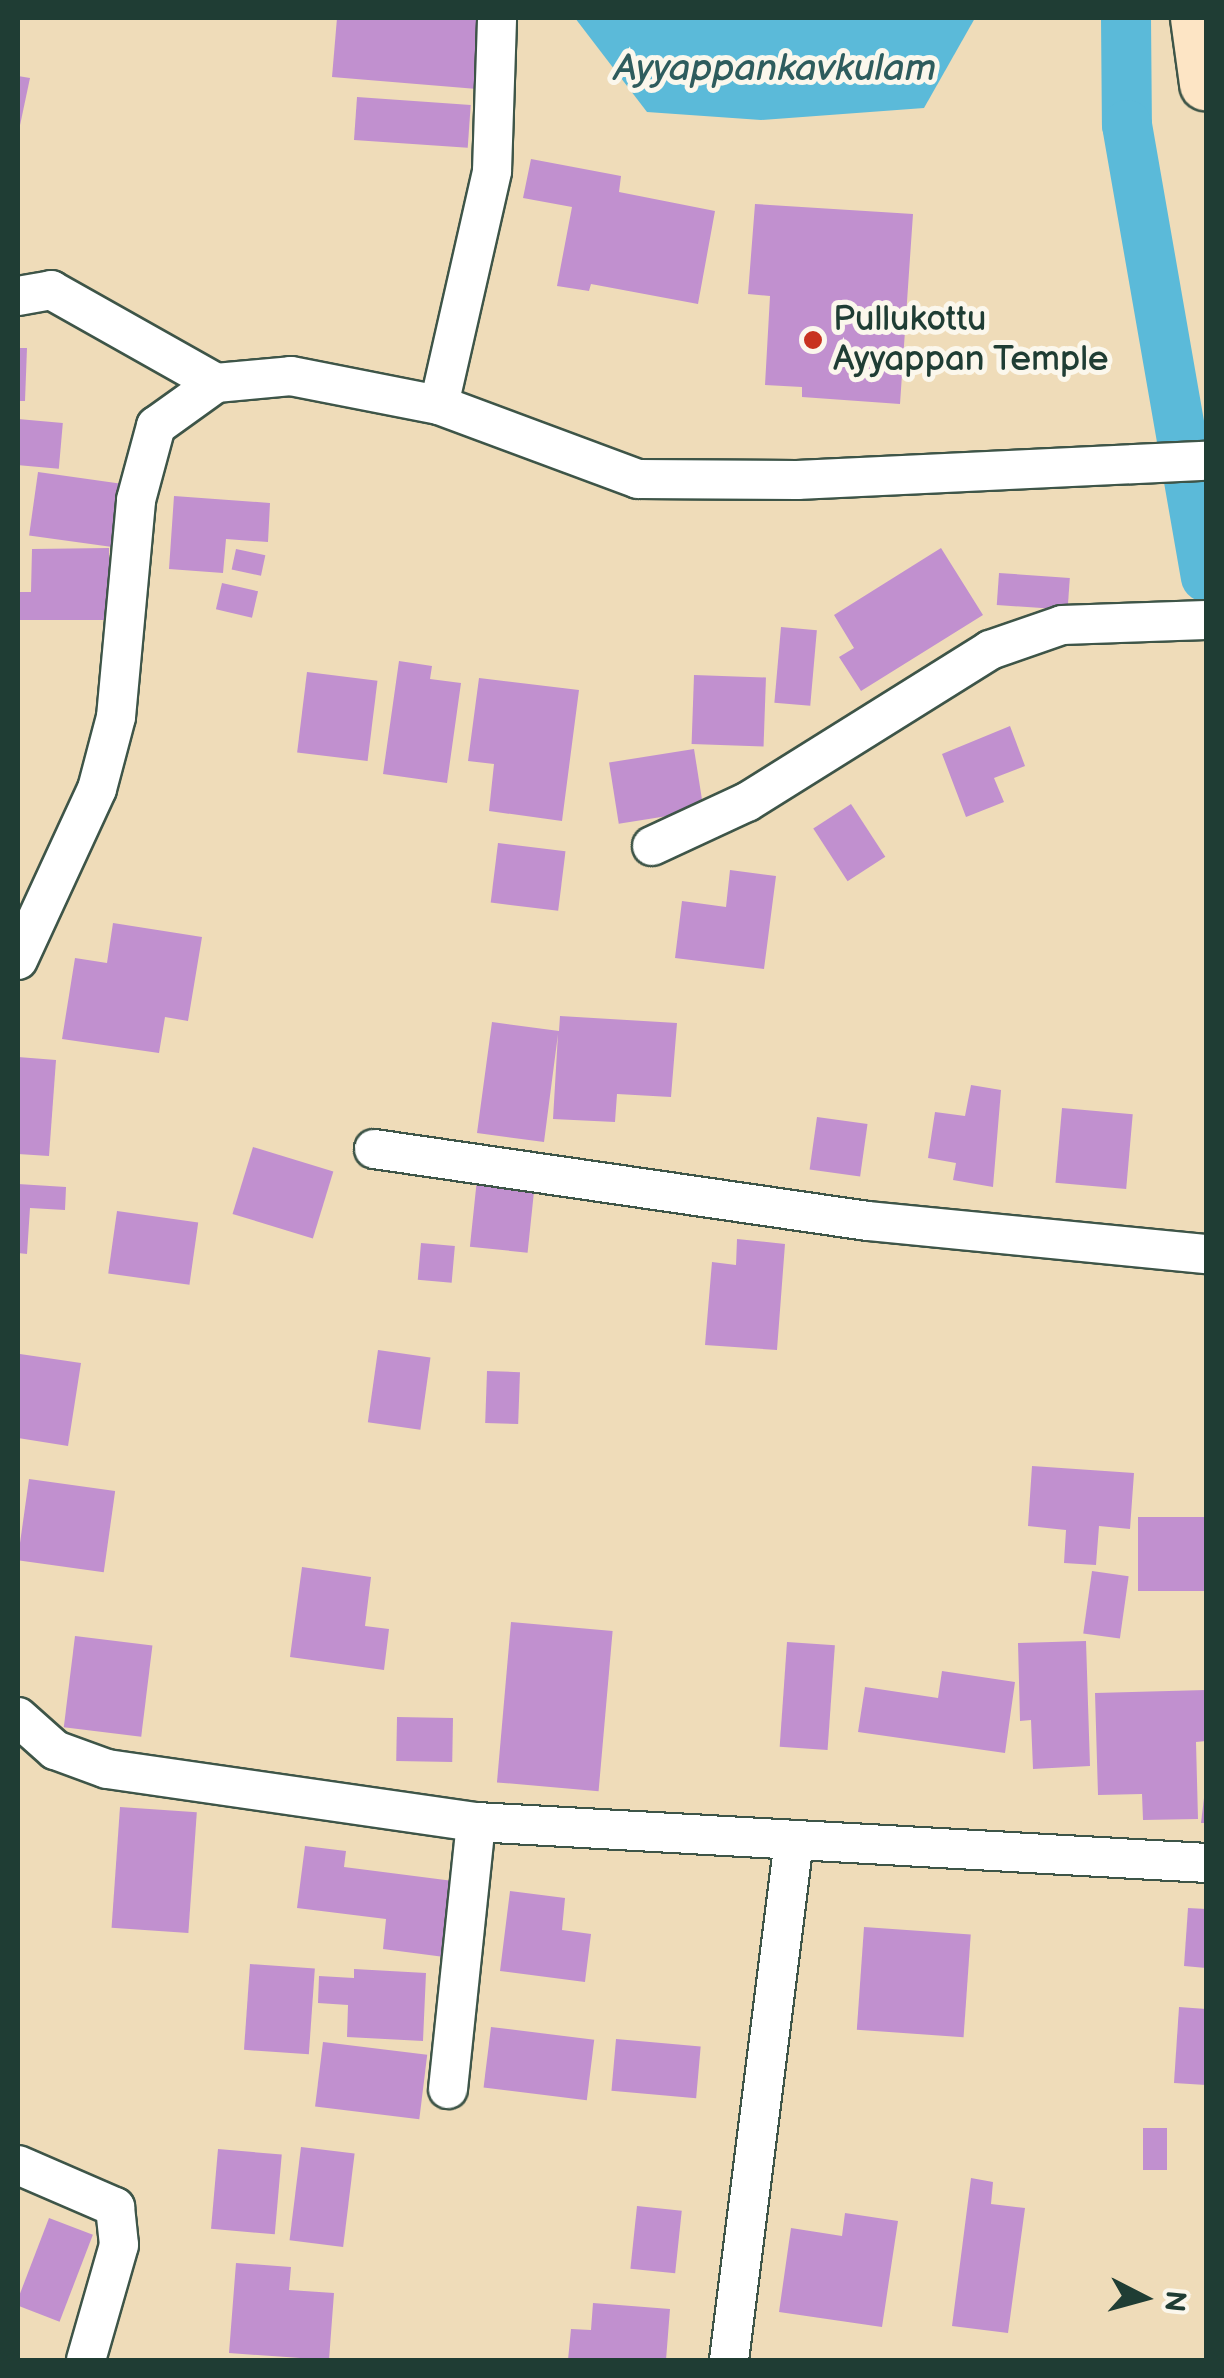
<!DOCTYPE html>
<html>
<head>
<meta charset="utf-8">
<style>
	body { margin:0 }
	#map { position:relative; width:1224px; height:2378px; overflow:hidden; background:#efdcb9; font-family:"Balsamiq Sans",sans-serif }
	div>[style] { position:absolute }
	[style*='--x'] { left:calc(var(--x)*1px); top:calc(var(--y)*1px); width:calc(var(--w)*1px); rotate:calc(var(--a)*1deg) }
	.water>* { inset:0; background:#5bbad9 }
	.canal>* { height:50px; margin:-25px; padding:0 25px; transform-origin:25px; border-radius:25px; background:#5bbad9 }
	.building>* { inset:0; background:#c190cf; transform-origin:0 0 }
	.roads { filter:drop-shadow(2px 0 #3e5548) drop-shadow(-2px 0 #3e5548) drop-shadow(0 2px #3e5548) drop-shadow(0 -2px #3e5548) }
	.street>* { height:38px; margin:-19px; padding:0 19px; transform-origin:19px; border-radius:19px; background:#fff }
	.secondary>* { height:52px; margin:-26px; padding:0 26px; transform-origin:26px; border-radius:26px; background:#fde5c5 }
	.dots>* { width:28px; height:28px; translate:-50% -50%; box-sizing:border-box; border:5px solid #fbf7ec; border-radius:50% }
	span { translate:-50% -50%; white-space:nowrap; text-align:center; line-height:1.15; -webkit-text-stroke:10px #fbf7ec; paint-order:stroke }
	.poi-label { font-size:35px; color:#1f3d34 }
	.left { translate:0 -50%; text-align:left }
	.water-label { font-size:38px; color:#2e5c5d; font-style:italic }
	.frame { position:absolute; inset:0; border:20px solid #1f3d34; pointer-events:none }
	.north { position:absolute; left:1094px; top:2248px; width:100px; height:100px; -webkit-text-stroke:8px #fbf7ec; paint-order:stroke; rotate:96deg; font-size:28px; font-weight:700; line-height:40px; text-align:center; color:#1f3d34 }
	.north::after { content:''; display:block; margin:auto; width:35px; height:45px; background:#1f3d34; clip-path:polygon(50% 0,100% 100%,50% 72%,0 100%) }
</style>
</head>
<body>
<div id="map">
	<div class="water">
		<div style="clip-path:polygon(575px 18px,975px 18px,924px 108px,761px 120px,647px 112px)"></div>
	</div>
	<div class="canal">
		<div style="--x:1126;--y:18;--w:107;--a:89.5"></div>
		<div style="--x:1127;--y:125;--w:459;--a:80.1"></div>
	</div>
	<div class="building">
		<div style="clip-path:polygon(337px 18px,482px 18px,477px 89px,332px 77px)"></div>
		<div style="clip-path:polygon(18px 76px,30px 78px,19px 130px,18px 130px)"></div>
		<div style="left:357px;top:97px;width:114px;height:43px;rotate:4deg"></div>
		<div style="clip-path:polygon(531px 159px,621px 176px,619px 192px,715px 211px,698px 304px,591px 284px,589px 291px,557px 286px,572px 207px,523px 198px)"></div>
		<div style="clip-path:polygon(755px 204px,913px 214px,900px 404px,802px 397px,802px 387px,765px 385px,770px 296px,748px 294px)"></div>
		<div style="clip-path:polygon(18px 348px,27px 348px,25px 401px,18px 401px)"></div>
		<div style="left:18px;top:419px;width:45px;height:46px;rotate:5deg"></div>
		<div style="left:38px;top:472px;width:84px;height:64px;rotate:8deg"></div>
		<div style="clip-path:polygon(174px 496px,270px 503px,268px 542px,226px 539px,223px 573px,169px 569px)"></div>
		<div style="clip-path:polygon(109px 548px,109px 620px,18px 620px,18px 592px,31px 592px,32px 549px)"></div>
		<div style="clip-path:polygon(941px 548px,983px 615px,861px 691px,839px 657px,854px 648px,834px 615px)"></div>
		<div style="left:236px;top:549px;width:30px;height:21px;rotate:12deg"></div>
		<div style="left:999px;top:573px;width:71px;height:32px;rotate:4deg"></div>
		<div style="left:222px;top:583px;width:37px;height:27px;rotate:13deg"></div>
		<div style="left:781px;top:627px;width:36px;height:76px;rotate:5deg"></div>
		<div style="clip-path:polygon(399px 661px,432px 666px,430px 679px,461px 683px,447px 783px,383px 774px)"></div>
		<div style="left:307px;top:672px;width:71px;height:81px;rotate:7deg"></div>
		<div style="left:694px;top:675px;width:72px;height:69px;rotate:2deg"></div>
		<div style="clip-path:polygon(479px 678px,579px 690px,562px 821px,489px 811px,494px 764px,468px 761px)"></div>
		<div style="clip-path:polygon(1010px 726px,1025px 766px,994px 778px,1004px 802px,966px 817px,942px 754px)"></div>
		<div style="left:694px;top:749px;width:62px;height:86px;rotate:81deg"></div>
		<div style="left:851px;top:804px;width:63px;height:45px;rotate:57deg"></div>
		<div style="left:498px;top:843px;width:68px;height:60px;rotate:7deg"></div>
		<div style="clip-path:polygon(730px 870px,776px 876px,764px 969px,675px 958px,682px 901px,726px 907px)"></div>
		<div style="clip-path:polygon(113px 923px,202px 937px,188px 1021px,165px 1017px,159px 1053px,62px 1039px,75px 958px,107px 963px)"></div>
		<div style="clip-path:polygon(560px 1016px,677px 1023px,671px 1097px,617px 1094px,615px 1122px,553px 1119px,558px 1034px,544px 1142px,477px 1133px,492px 1022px,559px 1031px)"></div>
		<div style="clip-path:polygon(18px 1057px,56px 1060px,49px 1156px,18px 1154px)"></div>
		<div style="clip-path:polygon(971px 1085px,1001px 1090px,993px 1187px,953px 1180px,956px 1163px,928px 1158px,935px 1112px,965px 1116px)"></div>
		<div style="left:1062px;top:1108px;width:71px;height:75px;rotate:5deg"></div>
		<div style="left:817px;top:1117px;width:51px;height:53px;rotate:8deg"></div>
		<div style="left:253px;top:1147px;width:84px;height:70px;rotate:17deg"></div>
		<div style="left:477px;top:1179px;width:58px;height:68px;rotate:6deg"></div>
		<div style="clip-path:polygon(18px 1184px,66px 1187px,65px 1210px,30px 1208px,27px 1254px,18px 1253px)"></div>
		<div style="left:117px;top:1211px;width:82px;height:63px;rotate:8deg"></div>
		<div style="clip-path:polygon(737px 1239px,785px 1244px,777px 1350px,705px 1345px,712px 1262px,736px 1265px)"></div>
		<div style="left:421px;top:1243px;width:34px;height:37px;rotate:5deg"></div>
		<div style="left:378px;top:1350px;width:53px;height:73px;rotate:8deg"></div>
		<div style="clip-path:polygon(20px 1354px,81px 1363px,68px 1446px,18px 1438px)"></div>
		<div style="left:487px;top:1371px;width:33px;height:52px;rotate:2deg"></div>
		<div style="clip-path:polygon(1032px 1466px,1134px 1473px,1130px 1529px,1099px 1526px,1096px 1565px,1064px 1563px,1066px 1530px,1028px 1526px)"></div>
		<div style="left:29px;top:1479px;width:87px;height:82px;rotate:8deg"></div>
		<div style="left:1206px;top:1517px;width:74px;height:68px;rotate:90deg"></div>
		<div style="clip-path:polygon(302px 1567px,371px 1577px,365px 1626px,389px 1629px,384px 1670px,290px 1657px)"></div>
		<div style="left:1092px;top:1571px;width:37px;height:63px;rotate:8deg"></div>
		<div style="left:511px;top:1622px;width:102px;height:161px;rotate:5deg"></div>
		<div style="left:75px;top:1636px;width:78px;height:92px;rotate:7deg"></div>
		<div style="clip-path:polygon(1086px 1641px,1090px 1766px,1033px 1769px,1031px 1720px,1020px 1721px,1018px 1643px)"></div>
		<div style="left:787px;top:1642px;width:48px;height:105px;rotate:4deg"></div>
		<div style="clip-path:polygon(942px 1671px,1015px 1682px,1005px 1753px,858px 1732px,865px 1687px,938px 1698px)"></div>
		<div style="clip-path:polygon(1206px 1690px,1206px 1741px,1196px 1742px,1198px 1819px,1143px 1820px,1142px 1794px,1098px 1795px,1095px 1693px)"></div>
		<div style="left:397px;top:1717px;width:56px;height:44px;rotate:1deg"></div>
		<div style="clip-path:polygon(1204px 1798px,1206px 1798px,1206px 1823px,1201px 1823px)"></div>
		<div style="left:120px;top:1807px;width:77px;height:121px;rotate:4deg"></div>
		<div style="clip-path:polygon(305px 1846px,346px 1851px,344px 1867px,461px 1882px,452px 1958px,383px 1949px,386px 1919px,297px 1908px)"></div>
		<div style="clip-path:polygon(510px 1891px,565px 1898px,562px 1930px,591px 1934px,585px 1982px,500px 1971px)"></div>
		<div style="clip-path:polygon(1188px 1908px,1206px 1909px,1206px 1968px,1184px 1966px)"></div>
		<div style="left:864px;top:1927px;width:107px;height:103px;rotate:4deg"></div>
		<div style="left:250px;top:1964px;width:65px;height:86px;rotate:4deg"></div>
		<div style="clip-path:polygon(354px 1969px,426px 1973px,423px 2041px,347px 2037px,348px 2005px,318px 2003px,319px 1976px,354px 1978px)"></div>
		<div style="clip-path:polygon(1179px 2007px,1206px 2009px,1206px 2085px,1174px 2083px)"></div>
		<div style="left:491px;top:2027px;width:104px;height:61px;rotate:7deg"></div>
		<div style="left:616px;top:2039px;width:85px;height:52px;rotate:5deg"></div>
		<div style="left:323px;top:2042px;width:105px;height:65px;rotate:7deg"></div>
		<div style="left:1143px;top:2128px;width:24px;height:42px"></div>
		<div style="left:301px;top:2147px;width:54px;height:94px;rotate:7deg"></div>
		<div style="left:218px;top:2149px;width:64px;height:80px;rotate:5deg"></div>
		<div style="clip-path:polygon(971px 2178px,993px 2182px,991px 2204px,1025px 2208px,1008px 2333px,952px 2326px)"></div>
		<div style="left:637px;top:2206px;width:45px;height:63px;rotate:6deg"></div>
		<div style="clip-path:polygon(845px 2213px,898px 2221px,882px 2327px,779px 2312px,791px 2228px,842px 2236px)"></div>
		<div style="left:49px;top:2218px;width:47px;height:93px;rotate:21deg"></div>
		<div style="clip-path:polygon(236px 2263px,291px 2267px,289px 2290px,334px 2293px,329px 2360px,229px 2353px)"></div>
		<div style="clip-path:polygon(593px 2303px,670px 2309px,666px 2360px,568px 2360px,571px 2329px,591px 2330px)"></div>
	</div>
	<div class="roads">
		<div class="street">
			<div style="--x:18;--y:296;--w:34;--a:-10"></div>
			<div style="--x:51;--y:290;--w:189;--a:29.4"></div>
			<div style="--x:439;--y:405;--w:240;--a:-77.2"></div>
			<div style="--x:492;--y:171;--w:153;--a:-88.1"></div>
			<div style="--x:652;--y:846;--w:105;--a:-24.9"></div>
			<div style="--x:747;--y:802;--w:287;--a:-32"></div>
			<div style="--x:990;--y:650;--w:76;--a:-19.1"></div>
			<div style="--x:1062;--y:625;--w:144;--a:-2"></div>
			<div style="--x:18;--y:960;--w:188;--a:-65.2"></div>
			<div style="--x:97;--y:789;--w:74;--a:-75.2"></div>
			<div style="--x:116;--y:717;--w:218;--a:-84.7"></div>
			<div style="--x:136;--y:500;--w:77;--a:-74.9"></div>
			<div style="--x:156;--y:426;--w:74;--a:-35.6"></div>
			<div style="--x:216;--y:383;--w:75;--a:-5.3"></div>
			<div style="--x:291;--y:376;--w:151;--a:11.1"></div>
			<div style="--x:439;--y:405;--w:212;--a:20.4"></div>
			<div style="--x:638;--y:479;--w:159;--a:0.4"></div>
			<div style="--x:797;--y:480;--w:409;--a:-2.7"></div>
			<div style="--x:374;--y:1149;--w:499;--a:8.3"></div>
			<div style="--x:868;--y:1221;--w:340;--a:5.6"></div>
			<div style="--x:18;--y:1717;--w:50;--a:41.7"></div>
			<div style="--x:55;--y:1750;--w:55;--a:20.1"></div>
			<div style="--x:107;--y:1769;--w:373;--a:8.2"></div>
			<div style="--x:476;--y:1822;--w:731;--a:3.21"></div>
			<div style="--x:448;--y:2089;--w:268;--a:-84"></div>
			<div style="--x:18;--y:2165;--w:106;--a:23.4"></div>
			<div style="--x:115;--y:2207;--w:38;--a:84"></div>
			<div style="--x:119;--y:2245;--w:120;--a:106"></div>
			<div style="--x:729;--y:2360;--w:524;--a:-82.87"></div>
		</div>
		<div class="secondary">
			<div style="--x:1197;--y:18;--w:67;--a:82.2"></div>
		</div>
	</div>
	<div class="dots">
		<div style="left:813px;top:340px;background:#c8321e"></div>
	</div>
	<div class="poi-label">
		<span class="left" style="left:833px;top:340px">Pullukottu<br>Ayyappan Temple</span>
	</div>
	<div class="water-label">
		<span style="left:775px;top:69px">Ayyappankavkulam</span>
	</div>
	<div class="frame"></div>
	<div class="north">N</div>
</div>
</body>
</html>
